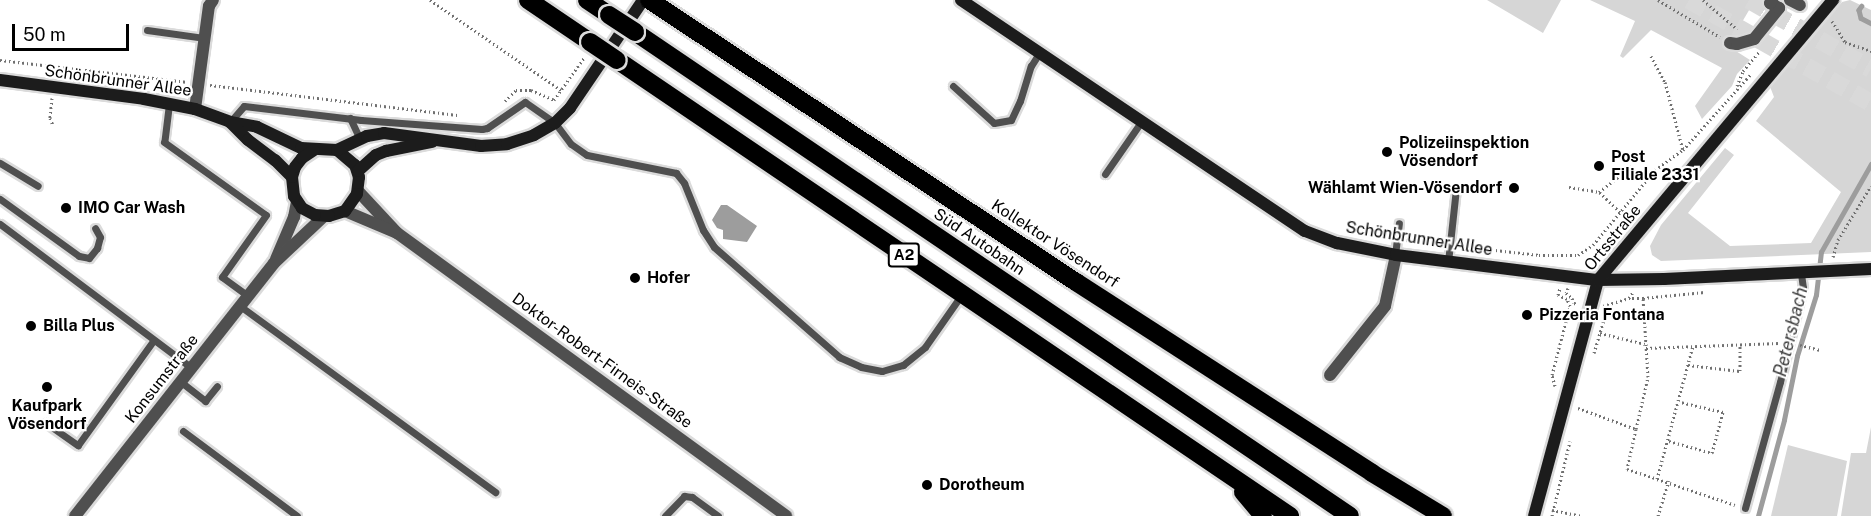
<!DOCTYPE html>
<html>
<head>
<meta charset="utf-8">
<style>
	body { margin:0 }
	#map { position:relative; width:1871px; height:516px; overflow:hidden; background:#fff; font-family:"Public Sans",sans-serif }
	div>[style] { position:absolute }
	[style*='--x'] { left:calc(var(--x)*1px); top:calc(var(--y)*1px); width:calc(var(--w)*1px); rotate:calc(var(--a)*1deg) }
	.green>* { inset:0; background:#d6d6d6 }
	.water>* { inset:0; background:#9d9d9d }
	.stream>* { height:4.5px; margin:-2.25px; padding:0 2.25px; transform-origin:2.25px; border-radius:2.25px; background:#9d9d9d }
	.highway-tunnel>* { height:18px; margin-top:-9px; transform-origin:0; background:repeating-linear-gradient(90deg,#d9d9d9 0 18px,transparent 0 27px) }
	.path>* { height:3px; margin-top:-1.5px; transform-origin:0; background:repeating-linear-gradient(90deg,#717171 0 1.5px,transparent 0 4.5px) }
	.roads { filter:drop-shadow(2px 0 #dbdbdb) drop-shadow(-2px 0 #dbdbdb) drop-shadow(0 2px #dbdbdb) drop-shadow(0 -2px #dbdbdb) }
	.lane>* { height:7px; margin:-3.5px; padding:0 3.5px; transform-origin:3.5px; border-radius:3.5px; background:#4f4f4f }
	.street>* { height:12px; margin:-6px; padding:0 6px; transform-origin:6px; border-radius:6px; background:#4f4f4f }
	.secondary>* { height:12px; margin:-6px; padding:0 6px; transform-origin:6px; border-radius:6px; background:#1c1c1c }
	.highway>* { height:18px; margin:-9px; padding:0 9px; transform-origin:9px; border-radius:9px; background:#000 }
	.bridges { filter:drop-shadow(2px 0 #dbdbdb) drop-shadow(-2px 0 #dbdbdb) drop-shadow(0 2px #dbdbdb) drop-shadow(0 -2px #dbdbdb) }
	.highway-bridge>* { height:18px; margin:-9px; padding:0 9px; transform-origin:9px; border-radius:9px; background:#000 }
	.dots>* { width:16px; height:16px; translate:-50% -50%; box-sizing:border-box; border:3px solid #fff; border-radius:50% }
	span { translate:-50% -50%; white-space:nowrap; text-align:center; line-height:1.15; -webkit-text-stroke:4.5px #fff; paint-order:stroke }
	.shield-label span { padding:2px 4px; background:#fff; border:2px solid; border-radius:4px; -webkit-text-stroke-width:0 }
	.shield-label { font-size:15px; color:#000; font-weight:700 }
	.street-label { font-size:16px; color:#000 }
	.poi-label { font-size:16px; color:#000; font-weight:700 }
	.left { translate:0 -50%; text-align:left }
	.right { translate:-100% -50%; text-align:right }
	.water-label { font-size:18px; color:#3e3e3e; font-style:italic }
	.scale { position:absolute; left:12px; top:24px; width:117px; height:27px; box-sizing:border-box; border:3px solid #000; border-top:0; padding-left:8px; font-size:18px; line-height:21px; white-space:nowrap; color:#000; -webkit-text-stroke:4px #fff; paint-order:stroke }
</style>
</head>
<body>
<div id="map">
	<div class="green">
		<div style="clip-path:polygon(1487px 0,1561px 0,1543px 33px)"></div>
		<div style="clip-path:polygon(1590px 0,1755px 0,1728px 46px,1750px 60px,1737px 74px,1732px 86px,1702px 119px,1695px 106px,1722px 68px,1651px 30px,1623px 58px,1620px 56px,1635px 21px)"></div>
		<div style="clip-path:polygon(1850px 0,1871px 10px,1871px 252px,1661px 261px,1652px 255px,1650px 246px,1661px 225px,1725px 148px,1734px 155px,1688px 213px,1730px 246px,1811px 243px,1841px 192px,1756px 121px,1774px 97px,1769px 84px,1842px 2px)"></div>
		<div style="clip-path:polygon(1871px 427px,1871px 516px,1841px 516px,1851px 453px,1866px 453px)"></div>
		<div style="clip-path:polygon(1788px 445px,1847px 461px,1837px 516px,1771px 516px)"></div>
	</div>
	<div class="water">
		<div style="clip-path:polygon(721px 205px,727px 205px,757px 226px,747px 242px,723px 239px,723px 230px,717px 228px,712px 220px)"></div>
	</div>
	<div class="stream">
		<div style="--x:1862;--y:6;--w:5;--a:127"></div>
		<div style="--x:1859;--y:10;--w:8;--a:76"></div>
		<div style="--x:1861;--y:18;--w:11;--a:27"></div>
		<div style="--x:1758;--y:516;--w:99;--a:-74.8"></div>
		<div style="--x:1784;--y:420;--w:65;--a:-78.5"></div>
		<div style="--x:1797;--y:356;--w:64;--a:-72.7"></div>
		<div style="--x:1816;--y:295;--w:43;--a:-83.4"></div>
		<div style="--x:1821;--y:252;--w:101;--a:-60.4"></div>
	</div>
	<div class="highway-tunnel">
		<div style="--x:1689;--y:0;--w:209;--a:29.5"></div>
		<div style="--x:1749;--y:0;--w:140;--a:29.5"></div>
	</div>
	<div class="path">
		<div style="--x:430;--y:0;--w:159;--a:34.5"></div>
		<div style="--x:1658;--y:0;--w:72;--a:30.8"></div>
		<div style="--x:1703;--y:0;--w:45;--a:40.5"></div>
		<div style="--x:1832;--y:21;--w:25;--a:58"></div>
		<div style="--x:1845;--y:42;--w:28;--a:19"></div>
		<div style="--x:1651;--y:56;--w:30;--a:62"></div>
		<div style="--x:1665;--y:82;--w:70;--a:75.2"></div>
		<div style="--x:0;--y:60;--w:187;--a:6.7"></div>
		<div style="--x:210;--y:85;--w:249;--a:6.9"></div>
		<div style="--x:1737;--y:86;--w:16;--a:-68"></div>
		<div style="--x:1743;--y:71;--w:25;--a:-50"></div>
		<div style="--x:52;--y:98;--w:20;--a:96"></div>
		<div style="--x:50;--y:118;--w:8;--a:67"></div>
		<div style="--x:505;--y:101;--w:16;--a:-45"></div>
		<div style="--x:516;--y:90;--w:15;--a:0"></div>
		<div style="--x:531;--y:90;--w:25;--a:23"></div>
		<div style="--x:554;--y:100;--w:52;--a:-54.5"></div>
		<div style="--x:1569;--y:187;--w:30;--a:9"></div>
		<div style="--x:1620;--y:212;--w:29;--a:-136"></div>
		<div style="--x:1599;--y:192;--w:36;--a:-38"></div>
		<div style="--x:1627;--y:170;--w:12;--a:-66"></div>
		<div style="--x:1406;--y:240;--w:35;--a:7"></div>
		<div style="--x:1460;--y:246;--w:80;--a:6.5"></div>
		<div style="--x:1539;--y:255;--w:39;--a:0"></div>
		<div style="--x:1578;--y:255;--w:18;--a:-34"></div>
		<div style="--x:1593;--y:245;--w:97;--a:-50.4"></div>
		<div style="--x:1655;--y:170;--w:34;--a:-36"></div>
		<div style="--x:1683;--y:150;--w:101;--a:-48.2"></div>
		<div style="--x:1833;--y:257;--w:18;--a:-74"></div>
		<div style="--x:1838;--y:240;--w:63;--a:-58.6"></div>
		<div style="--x:1568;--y:288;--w:5;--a:112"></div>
		<div style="--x:1566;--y:293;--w:8;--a:40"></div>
		<div style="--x:1572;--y:298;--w:5;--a:68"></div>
		<div style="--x:1574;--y:303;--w:4;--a:14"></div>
		<div style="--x:1643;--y:298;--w:62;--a:-5.5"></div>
		<div style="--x:1603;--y:306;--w:27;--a:-17"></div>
		<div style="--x:1629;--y:298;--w:7;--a:-56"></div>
		<div style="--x:1600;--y:333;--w:46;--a:13.7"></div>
		<div style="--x:1800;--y:345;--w:21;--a:14"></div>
		<div style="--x:1646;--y:348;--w:133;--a:-2.2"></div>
		<div style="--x:1594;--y:353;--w:49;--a:-73.4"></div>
		<div style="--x:1688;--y:365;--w:52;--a:6.6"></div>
		<div style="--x:1740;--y:371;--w:27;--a:-90"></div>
		<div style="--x:1555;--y:386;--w:11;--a:-105"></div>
		<div style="--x:1552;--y:375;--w:71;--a:-75.4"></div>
		<div style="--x:1570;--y:306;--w:8;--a:-113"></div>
		<div style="--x:1567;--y:299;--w:10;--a:-156"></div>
		<div style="--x:1558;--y:295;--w:7;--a:-74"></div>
		<div style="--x:1578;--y:408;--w:62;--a:19.9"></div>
		<div style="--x:1636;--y:429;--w:53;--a:-77"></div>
		<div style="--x:1648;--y:377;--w:79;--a:-93.6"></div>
		<div style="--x:1643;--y:298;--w:14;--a:180"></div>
		<div style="--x:1636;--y:429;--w:41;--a:102.7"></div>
		<div style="--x:1627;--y:469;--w:32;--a:18"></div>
		<div style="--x:1657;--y:479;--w:138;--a:-74.9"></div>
		<div style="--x:1669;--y:441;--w:45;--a:15.6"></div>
		<div style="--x:1712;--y:453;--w:42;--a:-75"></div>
		<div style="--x:1723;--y:412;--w:44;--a:-166.9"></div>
		<div style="--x:1657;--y:479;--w:82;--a:18.4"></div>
		<div style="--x:1552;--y:510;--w:31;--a:11"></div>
		<div style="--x:1552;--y:516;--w:77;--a:-76.5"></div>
		<div style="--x:1658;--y:516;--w:37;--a:-73"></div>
	</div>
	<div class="roads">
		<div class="lane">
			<div style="--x:147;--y:30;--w:59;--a:7.9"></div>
			<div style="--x:953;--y:86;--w:55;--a:42.1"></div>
			<div style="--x:994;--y:123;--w:17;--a:-10"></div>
			<div style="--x:1011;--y:120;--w:21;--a:-65"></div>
			<div style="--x:1020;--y:101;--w:37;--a:-73"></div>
			<div style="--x:1031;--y:66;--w:15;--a:-58"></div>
			<div style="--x:169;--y:104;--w:38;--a:97"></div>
			<div style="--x:164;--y:142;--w:125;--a:35.6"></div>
			<div style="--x:266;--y:215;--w:76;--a:125.4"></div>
			<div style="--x:222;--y:277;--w:32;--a:36"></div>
			<div style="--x:350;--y:118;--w:23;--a:65"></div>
			<div style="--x:230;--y:122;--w:21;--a:-49"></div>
			<div style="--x:244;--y:106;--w:118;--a:6.8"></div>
			<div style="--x:361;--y:120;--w:121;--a:4.3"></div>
			<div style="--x:482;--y:129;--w:5;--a:-11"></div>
			<div style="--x:487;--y:128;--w:46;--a:-34.4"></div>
			<div style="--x:525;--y:102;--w:37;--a:35"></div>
			<div style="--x:555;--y:123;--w:26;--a:53"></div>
			<div style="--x:571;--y:144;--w:19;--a:35"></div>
			<div style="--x:587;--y:155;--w:91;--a:11.4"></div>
			<div style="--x:676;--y:173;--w:13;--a:51"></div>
			<div style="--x:684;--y:183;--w:51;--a:68"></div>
			<div style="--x:703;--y:230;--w:20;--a:57"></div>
			<div style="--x:714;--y:247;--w:167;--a:41.3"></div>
			<div style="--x:839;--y:357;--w:24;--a:24"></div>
			<div style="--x:861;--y:367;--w:21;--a:11"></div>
			<div style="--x:882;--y:371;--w:22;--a:-16"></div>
			<div style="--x:903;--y:365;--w:28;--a:-39"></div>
			<div style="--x:925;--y:347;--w:65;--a:-55.1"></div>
			<div style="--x:0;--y:163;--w:44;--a:31.2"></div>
			<div style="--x:1105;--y:174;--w:63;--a:-55.3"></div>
			<div style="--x:0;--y:199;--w:97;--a:35.8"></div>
			<div style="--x:79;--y:256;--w:10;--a:11"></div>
			<div style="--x:89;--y:258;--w:13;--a:-51"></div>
			<div style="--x:97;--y:248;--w:11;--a:-75"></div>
			<div style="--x:100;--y:237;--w:10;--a:-119"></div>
			<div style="--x:0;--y:224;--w:240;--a:36.9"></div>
			<div style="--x:1395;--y:255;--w:32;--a:-83"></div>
			<div style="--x:1448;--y:262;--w:74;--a:-83.8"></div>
			<div style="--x:240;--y:306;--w:316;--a:36.1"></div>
			<div style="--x:181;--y:382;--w:31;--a:38"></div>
			<div style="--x:205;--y:401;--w:19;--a:-51"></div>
			<div style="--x:46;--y:423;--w:39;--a:35"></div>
			<div style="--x:78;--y:445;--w:128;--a:-54.2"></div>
			<div style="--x:183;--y:431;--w:142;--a:36.7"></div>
			<div style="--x:1745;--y:508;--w:131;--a:-74.5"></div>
			<div style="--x:1780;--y:382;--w:97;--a:-76.3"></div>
			<div style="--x:1803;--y:288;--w:14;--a:-98"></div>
			<div style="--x:665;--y:516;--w:28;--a:-46"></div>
			<div style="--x:684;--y:496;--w:8;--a:7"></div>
			<div style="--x:692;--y:497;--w:32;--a:36"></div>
		</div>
		<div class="street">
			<div style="--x:1790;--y:0;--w:11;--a:27"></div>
			<div style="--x:1730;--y:43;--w:7;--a:8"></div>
			<div style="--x:1737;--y:44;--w:18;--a:-16"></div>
			<div style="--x:1754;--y:39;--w:40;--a:-51"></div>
			<div style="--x:1779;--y:8;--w:10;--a:-151"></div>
			<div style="--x:1770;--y:3;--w:4;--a:-56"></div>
			<div style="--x:195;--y:109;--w:104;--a:-82.3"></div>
			<div style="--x:209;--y:6;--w:7;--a:-56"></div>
			<div style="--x:358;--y:191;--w:57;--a:47.1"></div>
			<div style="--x:397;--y:233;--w:481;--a:36"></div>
			<div style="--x:345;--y:211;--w:56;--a:22.9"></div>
			<div style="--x:276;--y:259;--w:46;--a:-66.8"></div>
			<div style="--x:294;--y:217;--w:15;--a:-79"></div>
			<div style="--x:1330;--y:375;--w:88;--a:-51.4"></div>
			<div style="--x:1385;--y:306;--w:52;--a:-77.8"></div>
			<div style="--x:75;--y:516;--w:322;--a:-51.8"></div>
			<div style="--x:274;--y:263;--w:67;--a:-43.2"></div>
		</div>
		<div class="secondary">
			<div style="--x:961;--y:0;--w:414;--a:33.9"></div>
			<div style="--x:1305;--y:231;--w:34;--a:21"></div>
			<div style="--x:1337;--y:243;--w:60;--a:11.5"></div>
			<div style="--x:1396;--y:255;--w:204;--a:7.1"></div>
			<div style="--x:1598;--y:280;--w:66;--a:-0.9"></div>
			<div style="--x:1664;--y:279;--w:207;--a:-2.8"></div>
			<div style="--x:0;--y:80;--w:145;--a:7.5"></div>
			<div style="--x:144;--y:99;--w:52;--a:11.1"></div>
			<div style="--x:195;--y:109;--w:37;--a:20"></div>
			<div style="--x:230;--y:122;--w:27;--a:10"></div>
			<div style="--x:257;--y:127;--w:49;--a:25.5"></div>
			<div style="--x:301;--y:148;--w:36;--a:3"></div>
			<div style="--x:337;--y:150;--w:23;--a:40"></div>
			<div style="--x:355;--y:165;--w:13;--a:72"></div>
			<div style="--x:359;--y:177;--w:17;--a:97"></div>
			<div style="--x:357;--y:194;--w:21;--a:125"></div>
			<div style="--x:345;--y:211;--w:17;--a:163"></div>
			<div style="--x:329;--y:216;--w:14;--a:-176"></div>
			<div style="--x:315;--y:215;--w:15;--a:-152"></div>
			<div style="--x:302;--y:208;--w:14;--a:-124"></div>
			<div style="--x:294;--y:196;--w:19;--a:-96"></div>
			<div style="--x:292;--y:177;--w:10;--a:-73"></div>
			<div style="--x:295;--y:167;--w:11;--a:-52"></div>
			<div style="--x:302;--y:158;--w:14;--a:-34"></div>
			<div style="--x:230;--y:122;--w:25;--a:45"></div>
			<div style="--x:248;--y:140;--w:34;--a:37"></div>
			<div style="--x:275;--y:160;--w:24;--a:45"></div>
			<div style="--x:337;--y:150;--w:33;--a:-25"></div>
			<div style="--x:367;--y:136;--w:17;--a:-10"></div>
			<div style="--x:384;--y:133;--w:98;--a:7.6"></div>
			<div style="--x:481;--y:146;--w:26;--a:-4"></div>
			<div style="--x:507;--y:144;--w:28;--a:-18"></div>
			<div style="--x:534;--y:135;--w:24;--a:-30"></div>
			<div style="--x:555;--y:123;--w:21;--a:-45"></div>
			<div style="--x:570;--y:108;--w:130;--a:-55.9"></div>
			<div style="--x:358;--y:171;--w:24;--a:-42"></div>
			<div style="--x:376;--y:155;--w:11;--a:-22"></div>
			<div style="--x:386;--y:151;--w:47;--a:-11.1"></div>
			<div style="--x:1534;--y:516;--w:245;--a:-74.8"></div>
			<div style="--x:1598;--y:280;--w:366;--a:-50"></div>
		</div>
		<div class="highway">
			<div style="--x:528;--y:0;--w:75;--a:34.1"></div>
			<div style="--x:587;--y:0;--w:27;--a:34"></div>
			<div style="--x:649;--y:0;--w:512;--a:33.44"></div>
			<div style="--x:1076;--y:282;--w:352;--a:32.8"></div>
			<div style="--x:1372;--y:473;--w:83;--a:31.2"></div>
			<div style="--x:635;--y:32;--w:863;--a:34.09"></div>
			<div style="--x:617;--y:60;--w:813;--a:34.12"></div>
			<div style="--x:1243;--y:492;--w:31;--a:50"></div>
		</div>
	</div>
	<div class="bridges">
		<div class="highway-bridge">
			<div style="--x:609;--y:15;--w:31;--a:33"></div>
			<div style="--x:590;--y:42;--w:32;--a:34"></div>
		</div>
	</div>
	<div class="dots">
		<div style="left:1387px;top:152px;background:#000"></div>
		<div style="left:1599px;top:166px;background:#000"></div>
		<div style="left:1514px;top:188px;background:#000"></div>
		<div style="left:66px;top:208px;background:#000"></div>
		<div style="left:635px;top:278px;background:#000"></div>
		<div style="left:1527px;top:315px;background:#000"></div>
		<div style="left:31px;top:326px;background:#000"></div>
		<div style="left:47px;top:387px;background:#000"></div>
		<div style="left:927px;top:485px;background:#000"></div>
	</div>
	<div class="shield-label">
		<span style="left:904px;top:255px">A2</span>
	</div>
	<div class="street-label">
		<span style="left:118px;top:81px;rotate:8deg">Schönbrunner Allee</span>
		<span style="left:1613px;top:238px;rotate:-51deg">Ortsstraße</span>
		<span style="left:1419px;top:239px;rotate:9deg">Schönbrunner Allee</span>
		<span style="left:979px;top:242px;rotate:34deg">Süd Autobahn</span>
		<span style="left:1055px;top:244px;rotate:33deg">Kollektor Vösendorf</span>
		<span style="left:602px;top:361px;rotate:36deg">Doktor-Robert-Firneis-Straße</span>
		<span style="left:162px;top:379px;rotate:-52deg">Konsumstraße</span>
	</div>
	<div class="poi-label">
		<span class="left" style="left:1399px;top:152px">Polizeiinspektion<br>Vösendorf</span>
		<span class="left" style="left:1611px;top:166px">Post<br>Filiale 2331</span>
		<span class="right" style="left:1502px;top:188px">Wählamt Wien-Vösendorf</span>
		<span class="left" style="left:78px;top:208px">IMO Car Wash</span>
		<span class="left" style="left:647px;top:278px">Hofer</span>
		<span class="left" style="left:1539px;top:315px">Pizzeria Fontana</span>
		<span class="left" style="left:43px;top:326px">Billa Plus</span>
		<span style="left:47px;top:415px">Kaufpark<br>Vösendorf</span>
		<span class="left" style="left:939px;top:485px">Dorotheum</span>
	</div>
	<div class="water-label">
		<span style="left:1791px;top:332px;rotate:-76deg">Petersbach</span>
	</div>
	<div class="scale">50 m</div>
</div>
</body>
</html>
